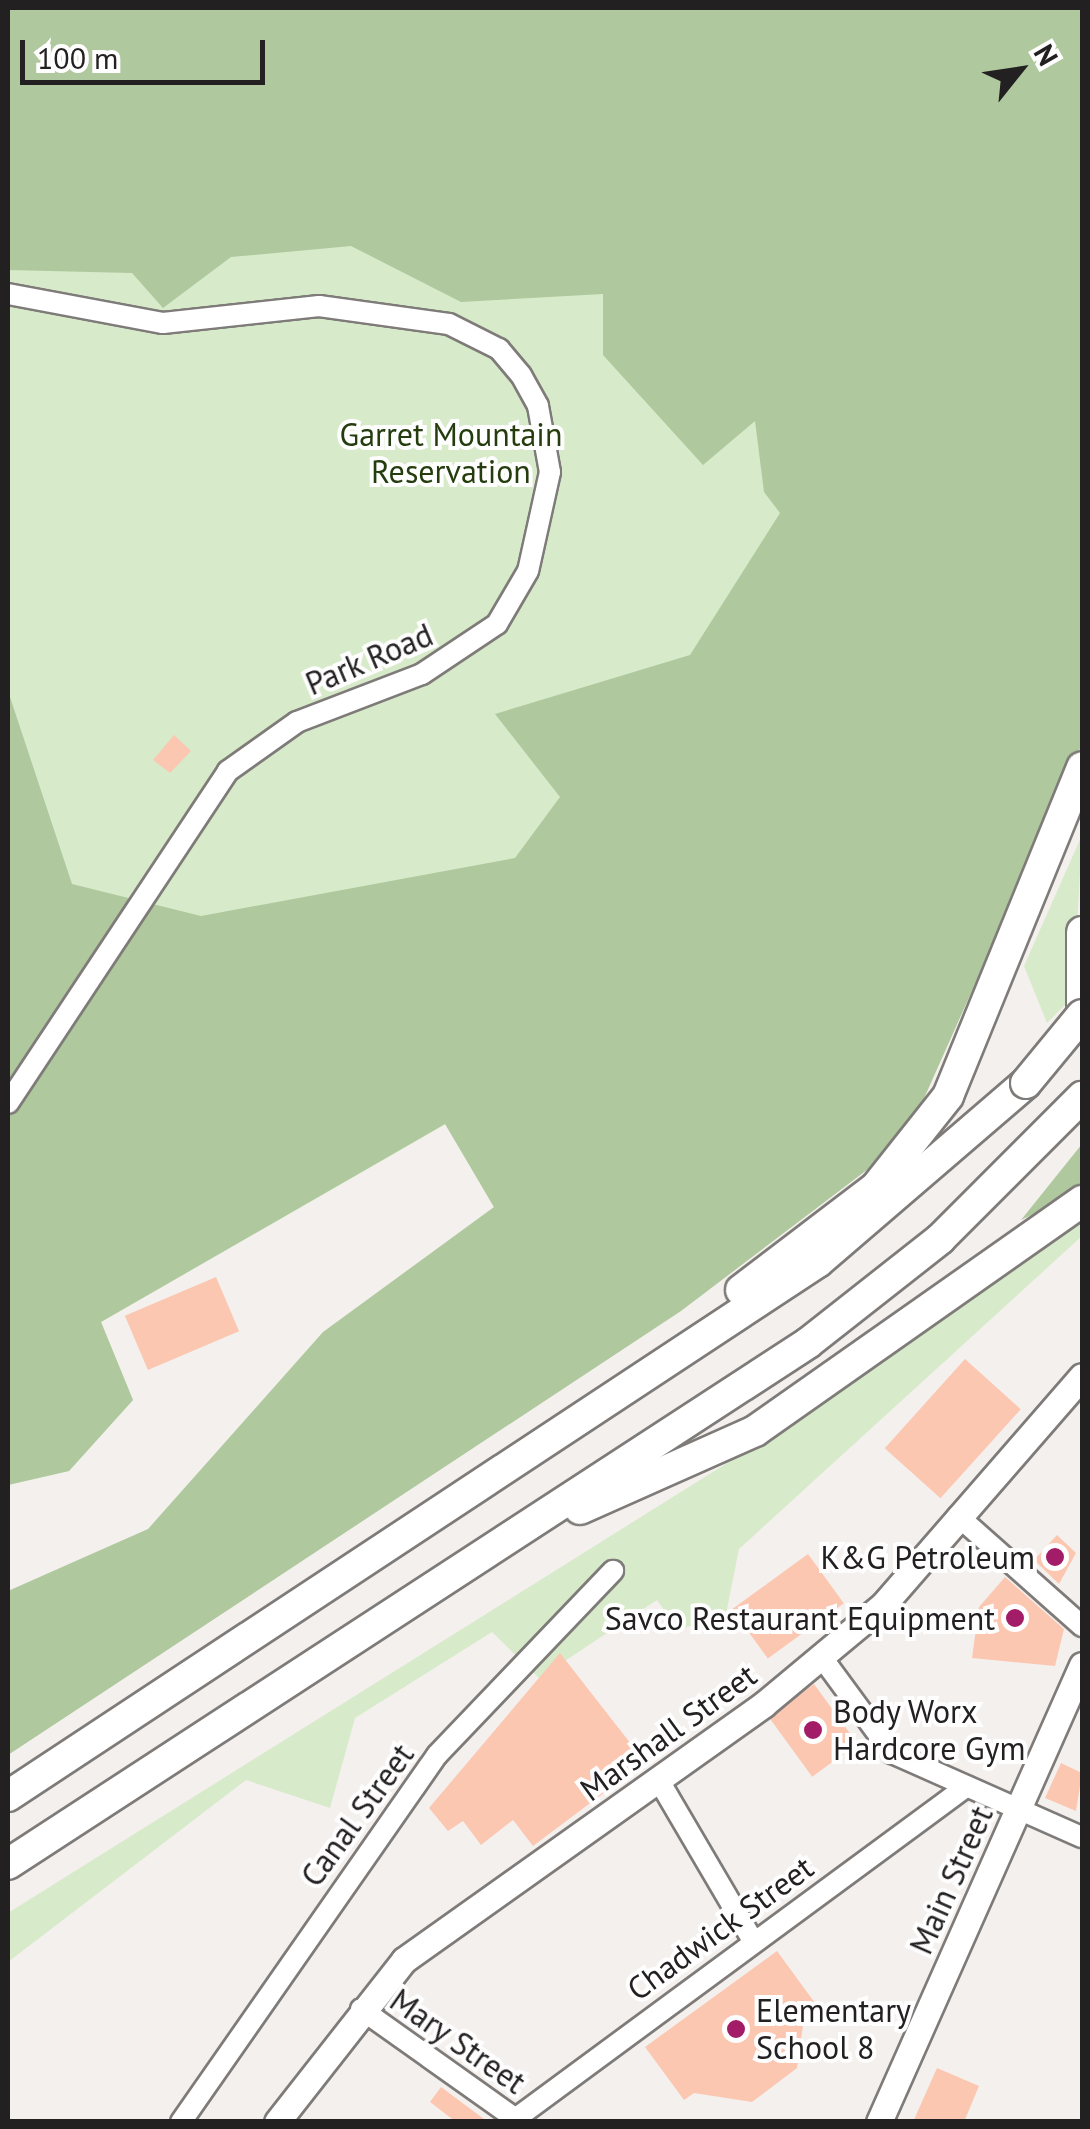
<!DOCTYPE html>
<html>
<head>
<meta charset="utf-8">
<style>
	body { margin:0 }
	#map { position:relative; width:1090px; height:2129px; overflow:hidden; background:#f4f0ee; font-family:"PT Sans",sans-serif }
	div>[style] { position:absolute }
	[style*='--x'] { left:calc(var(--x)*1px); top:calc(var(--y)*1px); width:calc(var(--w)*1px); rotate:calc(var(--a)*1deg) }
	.green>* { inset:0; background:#d7eaca }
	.forest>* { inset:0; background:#afc89d }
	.building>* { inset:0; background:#fbc7b1; transform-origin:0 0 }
	.roads { filter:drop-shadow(2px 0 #7e7b79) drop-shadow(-2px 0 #7e7b79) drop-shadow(0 2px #7e7b79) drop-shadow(0 -2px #7e7b79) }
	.minor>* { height:20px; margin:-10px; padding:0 10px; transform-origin:10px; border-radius:10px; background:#fff }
	.major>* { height:25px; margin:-12.5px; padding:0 12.5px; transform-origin:12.5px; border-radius:12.5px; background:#fff }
	.highway>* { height:30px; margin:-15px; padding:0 15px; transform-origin:15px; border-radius:15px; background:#fff }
	.bridges { filter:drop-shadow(2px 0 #7e7b79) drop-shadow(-2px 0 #7e7b79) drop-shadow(0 2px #7e7b79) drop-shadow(0 -2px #7e7b79) }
	.highway-bridge>* { height:30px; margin:-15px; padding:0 15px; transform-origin:15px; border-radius:15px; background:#fff }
	.dots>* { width:28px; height:28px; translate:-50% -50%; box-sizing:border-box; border:5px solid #fffefe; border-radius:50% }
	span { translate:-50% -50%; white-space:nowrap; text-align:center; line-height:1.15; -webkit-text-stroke:8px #fffefe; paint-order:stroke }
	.park-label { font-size:32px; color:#253d0e }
	.street-label { font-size:32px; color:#222020 }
	.poi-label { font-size:32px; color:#222020 }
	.right { translate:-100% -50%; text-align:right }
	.left { translate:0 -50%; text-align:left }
	.frame { position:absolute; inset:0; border:10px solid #222020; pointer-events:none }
	.north { position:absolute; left:970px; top:20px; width:100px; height:100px; -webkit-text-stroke:8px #fffefe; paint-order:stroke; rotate:60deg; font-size:28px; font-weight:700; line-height:40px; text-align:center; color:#222020 }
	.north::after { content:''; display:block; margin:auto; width:35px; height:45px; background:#222020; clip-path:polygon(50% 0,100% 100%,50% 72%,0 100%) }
	.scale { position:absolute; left:20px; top:40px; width:245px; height:45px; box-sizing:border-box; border:5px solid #222020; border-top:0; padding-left:12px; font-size:30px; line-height:35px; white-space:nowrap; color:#222020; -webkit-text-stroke:8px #fffefe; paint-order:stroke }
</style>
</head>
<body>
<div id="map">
	<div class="green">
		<div style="clip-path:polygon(8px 8px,1082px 8px,494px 1208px,446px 1124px,101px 1322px,133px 1400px,69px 1471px,8px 1485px)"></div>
		<div style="clip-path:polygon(1082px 835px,1073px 997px,1047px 1023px,1024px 966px)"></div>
		<div style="clip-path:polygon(1082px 1217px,1082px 1236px,739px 1549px,726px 1614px,678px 1630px,657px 1600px,539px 1678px,492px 1632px,355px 1718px,330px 1808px,246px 1780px,8px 1962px,8px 1913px,724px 1465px)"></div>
	</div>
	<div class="forest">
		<div style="clip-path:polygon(8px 8px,1082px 8px,1082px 744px,905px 1141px,681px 1311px,8px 1755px,8px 1591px,148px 1529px,323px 1332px,494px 1207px,445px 1124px,101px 1322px,133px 1400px,69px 1471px,8px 1485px,8px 691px,72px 884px,201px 916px,515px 858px,560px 797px,495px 714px,690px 655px,780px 513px,764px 492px,755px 421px,703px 465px,603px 355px,603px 294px,461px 302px,351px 246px,231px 257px,163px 308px,132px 273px,8px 270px)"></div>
		<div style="clip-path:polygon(1082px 1144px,1082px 1191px,1021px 1220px)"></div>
	</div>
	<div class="building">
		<div style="clip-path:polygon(174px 735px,191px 751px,170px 773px,153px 760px)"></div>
		<div style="left:216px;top:1277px;width:59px;height:99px;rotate:67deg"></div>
		<div style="left:965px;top:1359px;width:75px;height:120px;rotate:42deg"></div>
		<div style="clip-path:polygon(1057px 1535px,1076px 1553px,1059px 1584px,1034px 1560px)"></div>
		<div style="left:808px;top:1554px;width:61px;height:94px;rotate:54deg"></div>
		<div style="clip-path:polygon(1005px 1577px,1064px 1629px,1055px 1666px,972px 1658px,979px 1607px)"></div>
		<div style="clip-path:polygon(560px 1653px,645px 1762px,533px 1846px,513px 1820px,481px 1845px,463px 1821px,448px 1831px,429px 1808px)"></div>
		<div style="left:814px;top:1684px;width:74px;height:56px;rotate:54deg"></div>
		<div style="clip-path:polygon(1061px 1763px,1082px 1773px,1076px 1811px,1045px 1798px)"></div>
		<div style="clip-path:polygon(777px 1951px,815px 2003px,805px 2011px,797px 2068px,752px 2102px,694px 2093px,684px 2100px,645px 2047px)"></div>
		<div style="clip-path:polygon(937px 2068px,979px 2086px,964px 2122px,913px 2122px)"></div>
		<div style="clip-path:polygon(441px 2087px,484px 2119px,482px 2122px,456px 2122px,430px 2102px)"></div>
	</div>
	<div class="roads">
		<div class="minor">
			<div style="--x:8;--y:294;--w:158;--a:10.6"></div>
			<div style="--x:163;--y:323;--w:157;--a:-6.2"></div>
			<div style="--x:319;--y:306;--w:131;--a:7.9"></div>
			<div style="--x:449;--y:324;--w:56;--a:26.6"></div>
			<div style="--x:499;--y:349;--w:34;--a:50"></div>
			<div style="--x:521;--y:375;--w:35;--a:61"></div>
			<div style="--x:538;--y:406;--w:67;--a:79.7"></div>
			<div style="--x:550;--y:472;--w:101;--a:102.5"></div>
			<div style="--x:528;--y:571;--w:61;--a:120.3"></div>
			<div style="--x:497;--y:624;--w:90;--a:146.3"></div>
			<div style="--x:422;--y:674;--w:134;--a:159"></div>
			<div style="--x:297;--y:722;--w:85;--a:144.6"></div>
			<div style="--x:228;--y:771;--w:398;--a:123.5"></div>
			<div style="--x:958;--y:1516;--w:166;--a:41.6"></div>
			<div style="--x:823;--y:1659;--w:117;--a:53.7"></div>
			<div style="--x:892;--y:1753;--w:208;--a:23.9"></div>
			<div style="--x:658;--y:1779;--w:188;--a:59.6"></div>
			<div style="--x:361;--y:2009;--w:195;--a:35.4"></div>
			<div style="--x:181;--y:2122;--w:447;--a:-55.1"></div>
			<div style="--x:437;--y:1755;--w:255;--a:-46.3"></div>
			<div style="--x:511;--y:2122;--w:566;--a:-36.38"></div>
		</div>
		<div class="major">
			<div style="--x:277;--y:2122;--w:206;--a:-51.9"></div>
			<div style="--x:404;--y:1960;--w:442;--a:-35.4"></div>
			<div style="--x:764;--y:1704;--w:155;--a:-39.8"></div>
			<div style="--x:883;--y:1605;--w:303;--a:-49"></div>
			<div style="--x:879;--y:2122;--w:500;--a:-66.05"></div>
		</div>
		<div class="highway">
			<div style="--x:1082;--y:932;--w:89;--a:90"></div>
			<div style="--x:741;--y:1290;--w:170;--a:-37.3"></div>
			<div style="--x:876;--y:1187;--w:116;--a:-51.6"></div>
			<div style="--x:948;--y:1096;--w:355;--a:-67.8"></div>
			<div style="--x:580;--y:1509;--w:192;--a:-24"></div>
			<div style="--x:755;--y:1431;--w:400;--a:-35.1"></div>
			<div style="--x:8;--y:1796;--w:970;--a:-33.4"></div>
			<div style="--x:818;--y:1262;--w:274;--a:-40.7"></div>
			<div style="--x:8;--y:1864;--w:955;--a:-33.07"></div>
			<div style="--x:808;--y:1343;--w:168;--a:-38.2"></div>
			<div style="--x:940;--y:1239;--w:201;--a:-45"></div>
		</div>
	</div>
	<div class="bridges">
		<div class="highway-bridge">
			<div style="--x:1026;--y:1083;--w:88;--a:-50.5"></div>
		</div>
	</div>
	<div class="dots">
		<div style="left:1055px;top:1557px;background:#a31c68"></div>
		<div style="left:1015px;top:1618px;background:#a31c68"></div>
		<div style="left:813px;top:1730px;background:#a31c68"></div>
		<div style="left:736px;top:2029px;background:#a31c68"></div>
	</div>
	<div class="park-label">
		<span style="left:451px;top:453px">Garret Mountain<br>Reservation</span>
	</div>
	<div class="street-label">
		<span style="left:369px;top:659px;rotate:-23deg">Park Road</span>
		<span style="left:668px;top:1732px;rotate:-36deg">Marshall Street</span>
		<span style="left:357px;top:1815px;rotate:-54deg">Canal Street</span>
		<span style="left:951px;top:1880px;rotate:-66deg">Main Street</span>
		<span style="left:720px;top:1928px;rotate:-36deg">Chadwick Street</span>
		<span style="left:458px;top:2041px;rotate:35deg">Mary Street</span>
	</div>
	<div class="poi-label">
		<span class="right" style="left:1035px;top:1557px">K&amp;G Petroleum</span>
		<span class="right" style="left:995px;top:1618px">Savco Restaurant Equipment</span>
		<span class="left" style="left:833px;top:1730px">Body Worx<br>Hardcore Gym</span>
		<span class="left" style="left:756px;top:2029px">Elementary<br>School 8</span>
	</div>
	<div class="frame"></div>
	<div class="north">N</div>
	<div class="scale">100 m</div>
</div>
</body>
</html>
